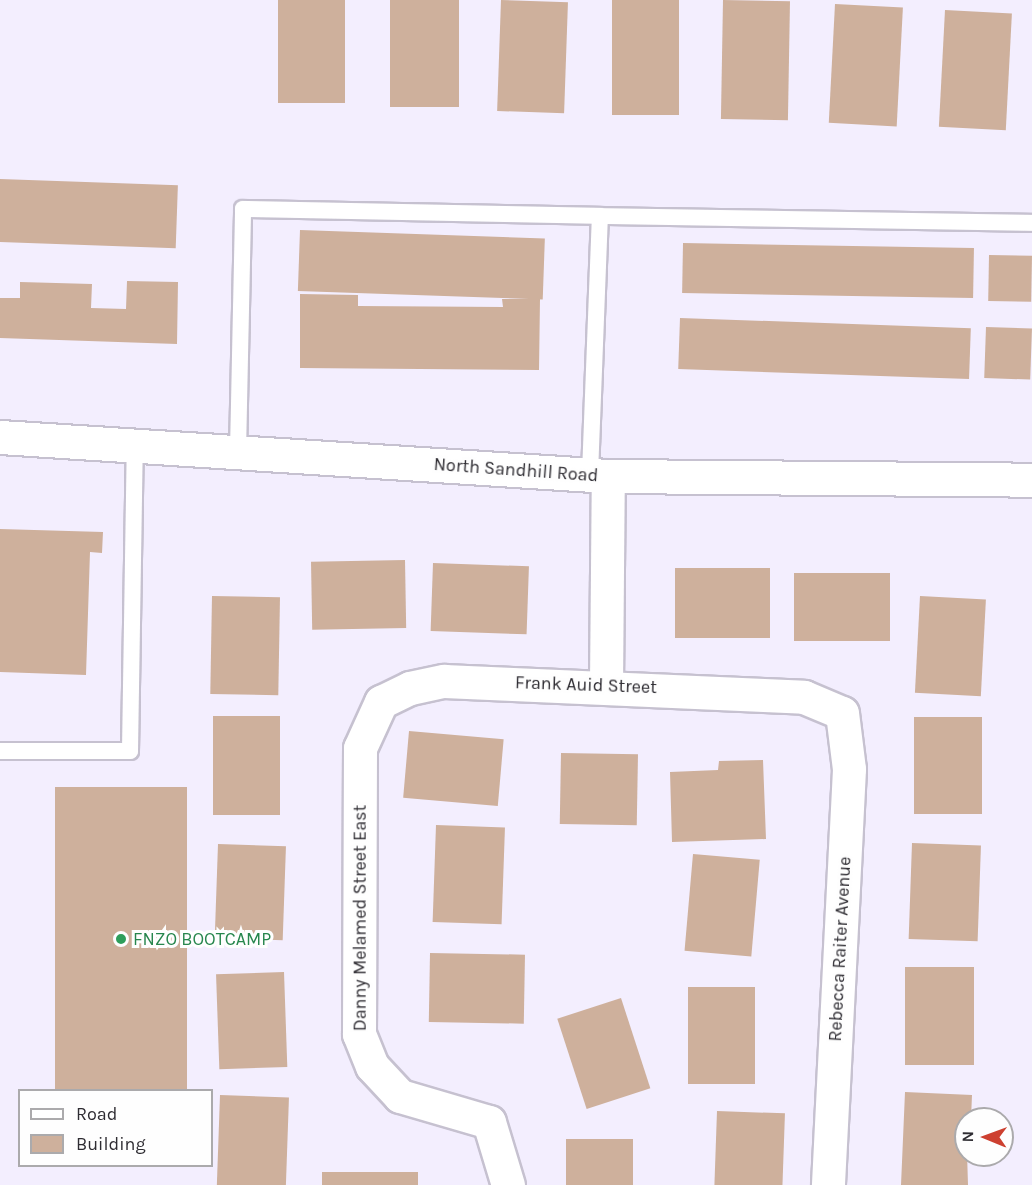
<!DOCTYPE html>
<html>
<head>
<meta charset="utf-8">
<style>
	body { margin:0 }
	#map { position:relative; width:1032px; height:1185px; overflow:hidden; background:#f3eefe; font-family:Karla,sans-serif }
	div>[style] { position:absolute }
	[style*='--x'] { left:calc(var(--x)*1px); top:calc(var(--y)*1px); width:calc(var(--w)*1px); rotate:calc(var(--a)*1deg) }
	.building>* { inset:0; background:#ceb09c; transform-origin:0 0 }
	.roads { filter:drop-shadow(2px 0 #c6c1d0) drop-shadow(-2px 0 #c6c1d0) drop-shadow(0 2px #c6c1d0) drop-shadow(0 -2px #c6c1d0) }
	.service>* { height:16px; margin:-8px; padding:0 8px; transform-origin:8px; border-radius:8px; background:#fff }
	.minor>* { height:33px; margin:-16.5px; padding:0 16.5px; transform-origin:16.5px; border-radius:16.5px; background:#fff }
	.dots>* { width:16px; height:16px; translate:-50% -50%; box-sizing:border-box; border:3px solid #fefefe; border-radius:50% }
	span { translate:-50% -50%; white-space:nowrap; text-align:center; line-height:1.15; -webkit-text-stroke:6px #fefefe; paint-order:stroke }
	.street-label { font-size:18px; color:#2e2c32 }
	.leisure-label { font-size:18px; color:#27864d }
	.left { translate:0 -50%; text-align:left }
	.legend { position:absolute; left:18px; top:1089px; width:195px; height:78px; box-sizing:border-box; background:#fefefe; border:2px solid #abaaac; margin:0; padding:8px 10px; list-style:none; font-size:18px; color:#2e2c32 }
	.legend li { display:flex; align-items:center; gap:12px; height:30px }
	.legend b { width:30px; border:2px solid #abaaac }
	.north { position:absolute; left:954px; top:1107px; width:60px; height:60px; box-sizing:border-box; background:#fefefe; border:2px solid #abaaac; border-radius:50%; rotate:271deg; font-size:16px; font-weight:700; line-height:24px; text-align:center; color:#2e2c32 }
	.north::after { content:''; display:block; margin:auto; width:21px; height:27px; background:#cd4030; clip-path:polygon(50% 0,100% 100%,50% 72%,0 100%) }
</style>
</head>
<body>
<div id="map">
	<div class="building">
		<div style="left:278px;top:0;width:67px;height:103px"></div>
		<div style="left:390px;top:0;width:69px;height:107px"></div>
		<div style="left:501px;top:0;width:67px;height:111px;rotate:2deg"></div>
		<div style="left:612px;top:0;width:67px;height:115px"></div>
		<div style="left:723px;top:0;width:67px;height:119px;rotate:1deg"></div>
		<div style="left:835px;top:4px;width:68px;height:119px;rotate:3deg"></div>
		<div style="left:945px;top:10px;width:67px;height:117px;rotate:3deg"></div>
		<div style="left:0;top:179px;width:178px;height:63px;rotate:2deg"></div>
		<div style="left:300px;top:230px;width:245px;height:61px;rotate:2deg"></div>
		<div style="left:683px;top:243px;width:291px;height:50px;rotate:1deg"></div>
		<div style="left:989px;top:255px;width:43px;height:46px;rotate:1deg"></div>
		<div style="clip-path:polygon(127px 281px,178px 282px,177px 344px,0 338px,0 298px,20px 298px,20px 282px,92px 284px,91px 308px,126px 309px)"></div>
		<div style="clip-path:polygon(300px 294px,358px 295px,358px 306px,503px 307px,502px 299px,540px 299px,539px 370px,300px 368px)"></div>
		<div style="left:680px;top:318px;width:291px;height:51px;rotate:2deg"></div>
		<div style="left:986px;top:327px;width:46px;height:51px;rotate:2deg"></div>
		<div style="clip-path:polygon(0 529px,103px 532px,102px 553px,90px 552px,86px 675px,0 672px)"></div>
		<div style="left:405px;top:560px;width:68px;height:94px;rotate:89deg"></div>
		<div style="left:433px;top:563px;width:96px;height:68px;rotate:2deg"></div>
		<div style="left:675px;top:568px;width:95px;height:70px"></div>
		<div style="left:890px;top:573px;width:68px;height:96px;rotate:90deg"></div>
		<div style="left:212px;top:596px;width:68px;height:98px;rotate:1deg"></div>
		<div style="left:920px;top:596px;width:66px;height:97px;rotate:3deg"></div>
		<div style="left:280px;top:716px;width:99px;height:67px;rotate:90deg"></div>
		<div style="left:982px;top:717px;width:97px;height:68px;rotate:90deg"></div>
		<div style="left:409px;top:731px;width:95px;height:67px;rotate:5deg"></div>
		<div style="left:561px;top:753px;width:77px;height:71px;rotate:1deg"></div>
		<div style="clip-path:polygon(763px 760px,766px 839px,672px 842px,670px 772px,718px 770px,719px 761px)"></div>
		<div style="left:187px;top:787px;width:303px;height:132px;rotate:90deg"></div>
		<div style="left:436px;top:825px;width:69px;height:97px;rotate:2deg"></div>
		<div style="left:912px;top:843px;width:69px;height:96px;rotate:2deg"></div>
		<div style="left:218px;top:844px;width:68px;height:94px;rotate:2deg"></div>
		<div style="left:693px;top:854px;width:67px;height:97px;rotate:5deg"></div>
		<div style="left:430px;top:953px;width:95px;height:69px;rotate:1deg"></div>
		<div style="left:974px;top:967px;width:98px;height:69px;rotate:90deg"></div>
		<div style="left:284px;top:972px;width:95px;height:68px;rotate:88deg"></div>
		<div style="left:688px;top:987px;width:67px;height:97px"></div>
		<div style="left:621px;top:998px;width:95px;height:67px;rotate:72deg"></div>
		<div style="clip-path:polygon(905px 1092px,972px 1095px,971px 1119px,966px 1119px,968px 1185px,901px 1185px)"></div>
		<div style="left:220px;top:1095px;width:69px;height:90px;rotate:2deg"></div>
		<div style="left:717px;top:1111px;width:68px;height:74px;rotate:2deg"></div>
		<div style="left:566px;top:1139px;width:67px;height:46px"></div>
		<div style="left:418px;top:1172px;width:13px;height:96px;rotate:90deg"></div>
	</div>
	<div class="roads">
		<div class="service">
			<div style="--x:238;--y:452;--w:243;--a:-88.8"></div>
			<div style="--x:243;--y:209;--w:357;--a:1.1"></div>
			<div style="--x:590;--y:474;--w:258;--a:-87.8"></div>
			<div style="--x:600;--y:216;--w:432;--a:0.9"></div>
			<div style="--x:0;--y:751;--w:130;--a:0"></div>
			<div style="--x:130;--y:751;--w:303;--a:-89.1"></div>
		</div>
		<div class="minor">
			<div style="--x:0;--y:437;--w:609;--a:3.67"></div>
			<div style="--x:608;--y:476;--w:424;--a:0.5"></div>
			<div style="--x:606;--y:685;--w:209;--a:-89.5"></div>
			<div style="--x:508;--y:1185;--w:66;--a:-106.8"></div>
			<div style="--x:489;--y:1122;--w:93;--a:-163.7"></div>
			<div style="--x:400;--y:1096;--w:41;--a:-133"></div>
			<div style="--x:372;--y:1066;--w:35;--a:-112"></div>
			<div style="--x:359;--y:1034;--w:286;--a:-89.8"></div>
			<div style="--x:360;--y:748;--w:51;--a:-65.5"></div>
			<div style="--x:381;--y:702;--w:32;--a:-26"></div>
			<div style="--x:410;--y:688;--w:35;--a:-12"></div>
			<div style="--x:444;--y:681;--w:360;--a:2.5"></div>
			<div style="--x:804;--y:697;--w:41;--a:22.8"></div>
			<div style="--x:842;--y:713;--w:56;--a:82.9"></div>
			<div style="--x:849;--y:769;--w:417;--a:92.9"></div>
		</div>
	</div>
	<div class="dots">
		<div style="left:121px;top:939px;background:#2e9e5b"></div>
	</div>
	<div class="street-label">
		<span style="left:516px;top:470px;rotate:4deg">North Sandhill Road</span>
		<span style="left:586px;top:685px;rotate:2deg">Frank Auid Street</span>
		<span style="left:360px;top:918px;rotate:-90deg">Danny Melamed Street East</span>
		<span style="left:840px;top:949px;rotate:-87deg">Rebecca Raiter Avenue</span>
	</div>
	<div class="leisure-label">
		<span class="left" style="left:133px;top:939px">FNZO BOOTCAMP</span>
	</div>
	<ul class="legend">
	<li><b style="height:8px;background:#fff"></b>Road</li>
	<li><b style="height:16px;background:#ceb09c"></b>Building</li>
	</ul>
	<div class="north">N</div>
</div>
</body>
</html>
